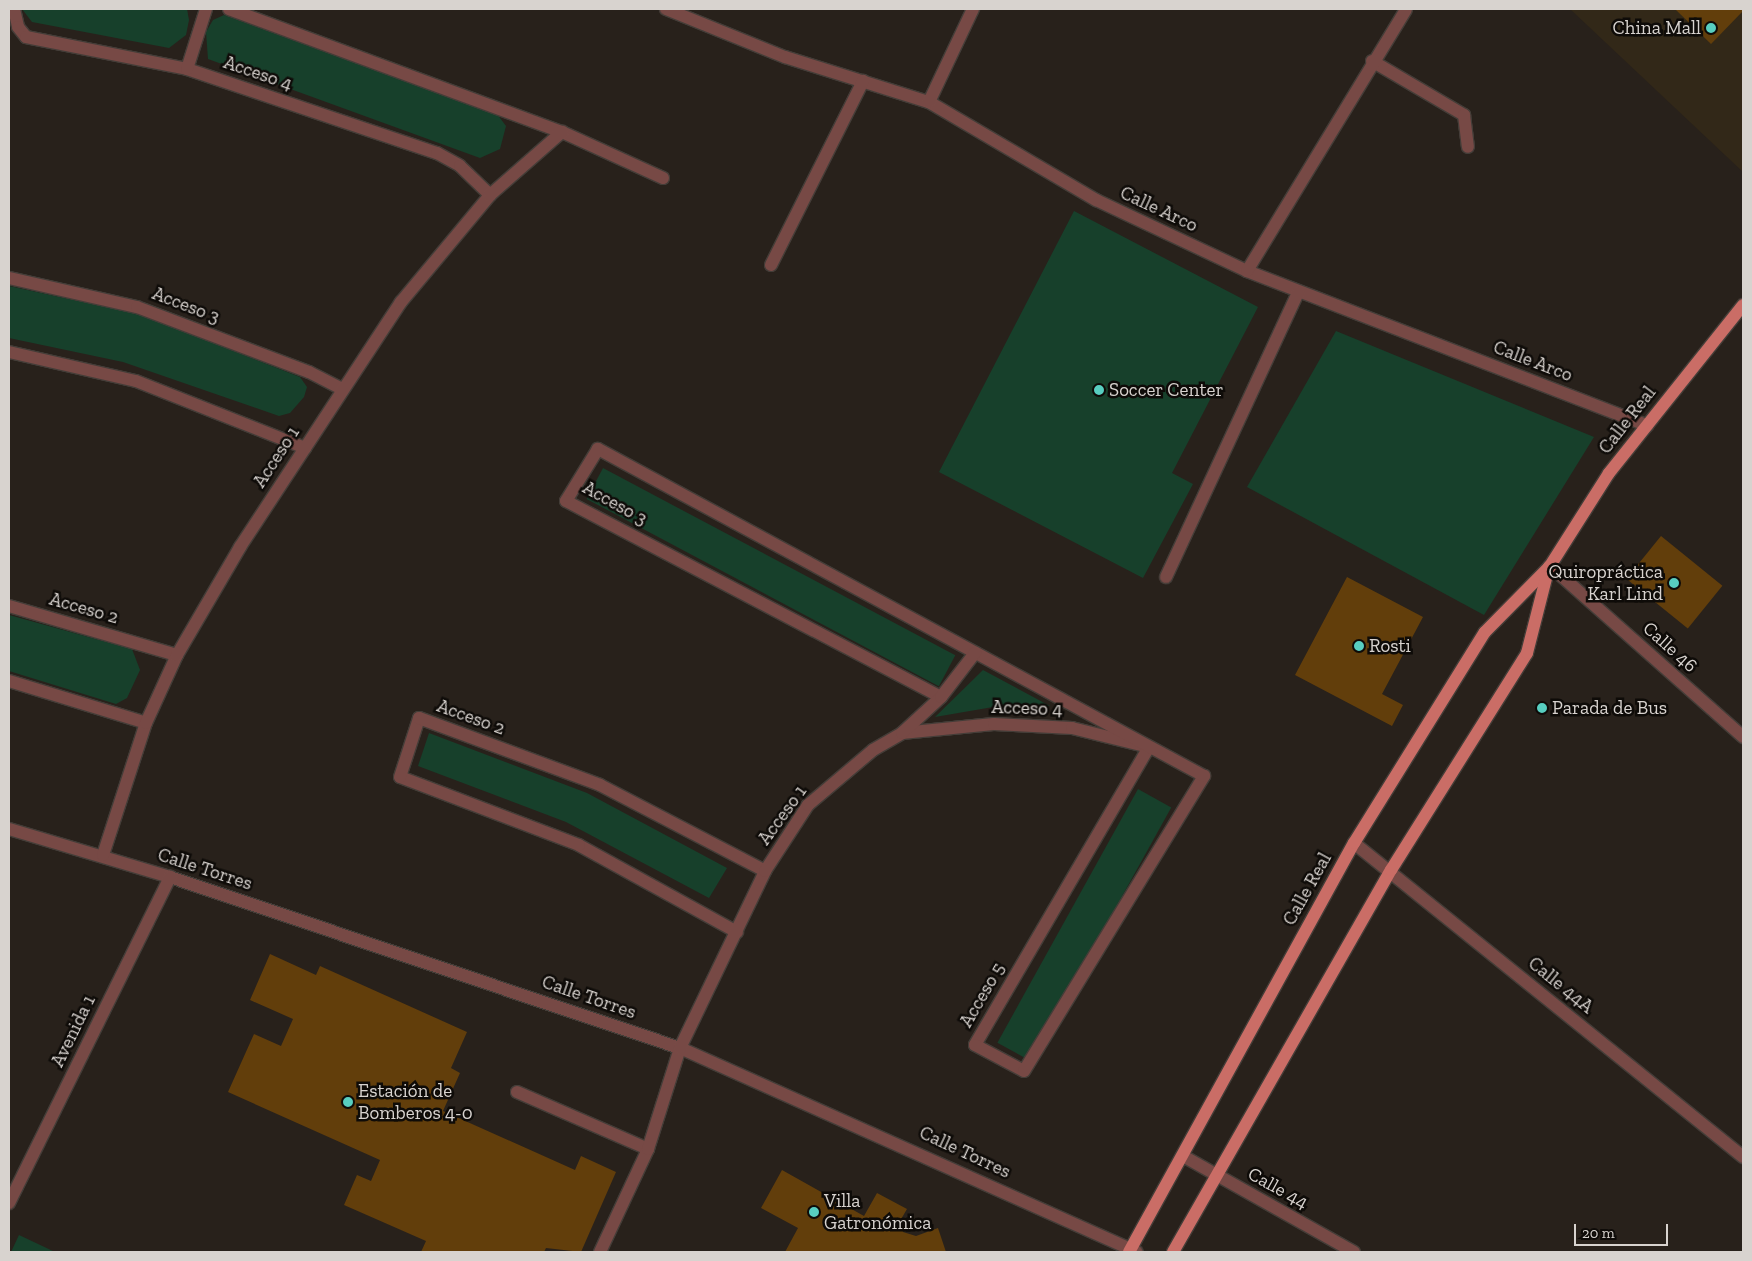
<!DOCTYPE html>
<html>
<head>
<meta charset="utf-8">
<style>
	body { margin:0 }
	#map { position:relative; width:1752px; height:1261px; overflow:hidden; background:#28211b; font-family:"Zilla Slab",serif }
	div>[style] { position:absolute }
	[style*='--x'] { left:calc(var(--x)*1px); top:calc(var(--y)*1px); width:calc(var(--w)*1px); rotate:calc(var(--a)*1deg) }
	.commercial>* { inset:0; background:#322818 }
	.green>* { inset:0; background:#17402b; transform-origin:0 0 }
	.building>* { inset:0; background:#623e0b; transform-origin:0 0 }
	.roads { filter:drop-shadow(1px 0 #443d38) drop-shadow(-1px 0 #443d38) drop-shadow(0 1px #443d38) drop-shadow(0 -1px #443d38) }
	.minor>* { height:12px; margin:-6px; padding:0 6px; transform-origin:6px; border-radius:6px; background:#774945 }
	.major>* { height:12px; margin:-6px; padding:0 6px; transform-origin:6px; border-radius:6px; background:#ca6d66 }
	.dots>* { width:14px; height:14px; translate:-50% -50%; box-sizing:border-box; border:2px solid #0e0b08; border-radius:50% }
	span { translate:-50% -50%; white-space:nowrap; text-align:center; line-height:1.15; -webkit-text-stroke:5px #0e0b08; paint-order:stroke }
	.poi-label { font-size:19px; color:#d8d3cf }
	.right { translate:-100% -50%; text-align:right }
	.left { translate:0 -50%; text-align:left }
	.street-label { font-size:19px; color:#d8d3cf }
	.frame { position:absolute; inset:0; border:10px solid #d8d3cf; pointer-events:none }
	.scale { position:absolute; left:1574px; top:1224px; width:94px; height:22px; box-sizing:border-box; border:2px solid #d8d3cf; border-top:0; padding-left:6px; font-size:15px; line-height:18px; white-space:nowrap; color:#d8d3cf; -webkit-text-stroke:4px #0e0b08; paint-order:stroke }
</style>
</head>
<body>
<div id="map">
	<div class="commercial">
		<div style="clip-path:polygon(1570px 9px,1743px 9px,1743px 172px)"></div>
	</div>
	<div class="green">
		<div style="clip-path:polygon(22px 9px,187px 9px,189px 20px,186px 35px,169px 48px,32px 22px)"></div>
		<div style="clip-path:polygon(224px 15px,497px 114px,506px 126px,500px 149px,480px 158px,208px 59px,206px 32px,213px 20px)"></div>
		<div style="clip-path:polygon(1074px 211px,1258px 307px,1172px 473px,1193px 484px,1143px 578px,939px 472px)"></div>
		<div style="clip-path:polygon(9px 286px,139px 314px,300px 377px,307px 387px,304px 397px,290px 413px,279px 416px,123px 362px,9px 338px)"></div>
		<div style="clip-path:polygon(1336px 331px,1594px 437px,1484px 615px,1247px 487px)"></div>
		<div style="left:603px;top:468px;width:399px;height:35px;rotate:28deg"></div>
		<div style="clip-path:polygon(9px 615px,132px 649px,140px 670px,127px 698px,116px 704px,9px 671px)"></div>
		<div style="clip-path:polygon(983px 670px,1050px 706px,993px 707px,935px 717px)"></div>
		<div style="clip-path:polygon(429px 733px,587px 793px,727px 868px,709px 898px,566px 822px,418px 766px)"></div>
		<div style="left:1138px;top:789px;width:38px;height:290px;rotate:29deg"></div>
		<div style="clip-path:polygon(19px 1235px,55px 1252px,11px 1252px)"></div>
	</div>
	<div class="building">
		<div style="clip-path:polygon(1675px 9px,1743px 9px,1743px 11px,1711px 44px)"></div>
		<div style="left:1661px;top:536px;width:79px;height:55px;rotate:39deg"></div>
		<div style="clip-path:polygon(1347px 577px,1423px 617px,1382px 694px,1403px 705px,1392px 726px,1295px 675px)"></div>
		<div style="clip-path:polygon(270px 954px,316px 975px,320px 966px,467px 1032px,451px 1068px,460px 1073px,443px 1111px,575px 1170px,581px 1156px,616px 1172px,581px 1252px,546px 1248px,544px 1252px,421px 1252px,426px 1241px,344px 1205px,357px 1175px,371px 1181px,380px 1160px,228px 1092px,254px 1034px,281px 1046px,293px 1019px,250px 1000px)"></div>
		<div style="clip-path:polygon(782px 1170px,864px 1216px,877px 1193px,907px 1209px,900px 1221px,903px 1232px,916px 1236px,938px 1228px,946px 1252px,785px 1252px,798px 1228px,761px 1208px)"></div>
	</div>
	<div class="roads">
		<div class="minor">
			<div style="--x:14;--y:9;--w:18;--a:77"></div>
			<div style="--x:18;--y:27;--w:13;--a:51"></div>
			<div style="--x:26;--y:37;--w:164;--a:11.2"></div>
			<div style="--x:187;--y:69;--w:264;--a:18.6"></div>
			<div style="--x:437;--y:153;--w:26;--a:29"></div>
			<div style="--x:460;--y:166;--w:42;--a:44"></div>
			<div style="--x:229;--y:9;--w:355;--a:20.3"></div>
			<div style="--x:562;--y:132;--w:111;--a:24.5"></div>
			<div style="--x:666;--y:9;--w:128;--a:22"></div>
			<div style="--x:785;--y:57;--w:151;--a:17.4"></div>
			<div style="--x:929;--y:102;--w:194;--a:30.4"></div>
			<div style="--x:1096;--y:200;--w:167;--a:25.2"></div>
			<div style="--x:1247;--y:271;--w:429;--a:21.1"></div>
			<div style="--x:1372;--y:61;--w:107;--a:30.4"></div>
			<div style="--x:1464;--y:115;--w:32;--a:83"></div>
			<div style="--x:187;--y:69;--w:63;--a:-72.4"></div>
			<div style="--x:929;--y:102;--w:103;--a:-64.7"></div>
			<div style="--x:771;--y:265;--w:206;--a:-63.4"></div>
			<div style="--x:1247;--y:271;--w:306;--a:-58.7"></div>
			<div style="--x:9;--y:278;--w:131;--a:12.8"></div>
			<div style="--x:137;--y:307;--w:184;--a:20.7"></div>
			<div style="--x:309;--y:372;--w:37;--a:27"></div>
			<div style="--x:9;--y:352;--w:130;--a:12.9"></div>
			<div style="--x:136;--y:381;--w:182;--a:21.6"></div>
			<div style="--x:1550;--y:566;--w:258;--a:41.5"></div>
			<div style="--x:1166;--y:577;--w:314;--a:-65.1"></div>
			<div style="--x:9;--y:606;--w:175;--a:16.3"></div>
			<div style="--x:9;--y:681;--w:143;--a:17"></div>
			<div style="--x:902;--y:733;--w:92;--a:-5.6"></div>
			<div style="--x:994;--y:724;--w:78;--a:2.9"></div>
			<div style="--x:1072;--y:728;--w:79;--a:13.9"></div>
			<div style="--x:1149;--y:747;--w:345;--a:120.3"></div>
			<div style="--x:975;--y:1045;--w:55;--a:28"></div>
			<div style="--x:1024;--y:1071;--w:346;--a:-58.6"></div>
			<div style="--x:1204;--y:776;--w:689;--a:-151.65"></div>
			<div style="--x:598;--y:449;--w:61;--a:121.6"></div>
			<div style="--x:566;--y:501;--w:423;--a:27.6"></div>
			<div style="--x:9;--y:829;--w:168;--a:16.6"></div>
			<div style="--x:170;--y:877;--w:538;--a:18.54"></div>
			<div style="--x:680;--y:1048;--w:500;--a:24.06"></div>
			<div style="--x:1354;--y:843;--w:500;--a:38.9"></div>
			<div style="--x:103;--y:855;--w:139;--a:-72"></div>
			<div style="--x:146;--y:723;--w:75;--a:-65.5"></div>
			<div style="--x:177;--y:655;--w:125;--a:-59.7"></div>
			<div style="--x:240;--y:547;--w:293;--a:-56.7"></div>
			<div style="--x:401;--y:302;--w:139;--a:-50.2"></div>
			<div style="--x:490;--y:195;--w:96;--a:-41.2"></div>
			<div style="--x:737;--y:932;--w:180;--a:-151.2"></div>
			<div style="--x:579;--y:845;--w:191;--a:-159.2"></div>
			<div style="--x:400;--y:777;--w:62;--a:-72.1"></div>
			<div style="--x:419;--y:718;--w:193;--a:20.3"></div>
			<div style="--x:600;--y:785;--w:186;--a:27.5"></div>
			<div style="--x:517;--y:1092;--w:143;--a:23.5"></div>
			<div style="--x:1183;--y:1156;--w:196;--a:29.3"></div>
			<div style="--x:9;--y:1203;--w:364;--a:-63.7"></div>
			<div style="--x:600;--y:1252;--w:114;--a:-65"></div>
			<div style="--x:648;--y:1149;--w:106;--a:-72.4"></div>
			<div style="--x:680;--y:1048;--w:196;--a:-64.3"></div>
			<div style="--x:765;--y:871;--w:79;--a:-56.9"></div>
			<div style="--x:808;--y:805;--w:85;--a:-40.2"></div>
			<div style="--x:873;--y:750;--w:34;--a:-30"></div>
			<div style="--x:902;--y:733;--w:53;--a:-42.7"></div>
			<div style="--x:941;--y:697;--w:56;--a:-52.3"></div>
		</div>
		<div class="major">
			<div style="--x:1129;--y:1252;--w:467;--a:-61.2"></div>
			<div style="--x:1354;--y:843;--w:248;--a:-58.2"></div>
			<div style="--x:1485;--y:632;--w:93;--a:-45.4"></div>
			<div style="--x:1550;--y:566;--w:110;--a:-57.6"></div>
			<div style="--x:1609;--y:473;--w:215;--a:-51.4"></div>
			<div style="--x:1173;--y:1252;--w:440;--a:-60.3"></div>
			<div style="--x:1391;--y:870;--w:256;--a:-57.9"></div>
			<div style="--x:1527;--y:653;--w:89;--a:-75.7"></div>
		</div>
	</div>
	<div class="dots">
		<div style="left:1711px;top:28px;background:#58cec0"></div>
		<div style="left:1099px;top:390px;background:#58cec0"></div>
		<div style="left:1674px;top:583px;background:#58cec0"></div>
		<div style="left:1359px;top:646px;background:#58cec0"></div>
		<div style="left:1542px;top:708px;background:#58cec0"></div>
		<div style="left:348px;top:1102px;background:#58cec0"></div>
		<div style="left:814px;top:1212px;background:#58cec0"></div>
	</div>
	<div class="poi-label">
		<span class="right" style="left:1701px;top:28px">China Mall</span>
		<span class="left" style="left:1109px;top:390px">Soccer Center</span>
		<span class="right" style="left:1663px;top:583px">Quiropráctica<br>Karl Lind</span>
		<span class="left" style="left:1369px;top:646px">Rosti</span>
		<span class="left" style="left:1552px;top:708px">Parada de Bus</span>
		<span class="left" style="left:358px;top:1102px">Estación de<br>Bomberos 4-0</span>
		<span class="left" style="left:824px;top:1212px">Villa<br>Gatronómica</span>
	</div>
	<div class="street-label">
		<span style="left:258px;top:73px;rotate:19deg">Acceso 4</span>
		<span style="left:1159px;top:209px;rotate:25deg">Calle Arco</span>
		<span style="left:186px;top:305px;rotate:21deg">Acceso 3</span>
		<span style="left:1533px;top:361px;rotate:21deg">Calle Arco</span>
		<span style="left:1627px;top:420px;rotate:-52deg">Calle Real</span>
		<span style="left:276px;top:457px;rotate:-57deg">Acceso 1</span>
		<span style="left:615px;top:503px;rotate:29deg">Acceso 3</span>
		<span style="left:84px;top:608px;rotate:16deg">Acceso 2</span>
		<span style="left:1670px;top:647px;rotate:42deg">Calle 46</span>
		<span style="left:1027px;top:708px;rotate:2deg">Acceso 4</span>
		<span style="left:471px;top:717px;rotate:20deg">Acceso 2</span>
		<span style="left:782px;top:815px;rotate:-54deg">Acceso 1</span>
		<span style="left:205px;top:869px;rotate:18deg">Calle Torres</span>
		<span style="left:1307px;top:889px;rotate:-61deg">Calle Real</span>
		<span style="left:1561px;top:985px;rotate:39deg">Calle 44A</span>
		<span style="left:982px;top:995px;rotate:-60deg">Acceso 5</span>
		<span style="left:589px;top:997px;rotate:19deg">Calle Torres</span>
		<span style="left:73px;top:1031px;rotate:-64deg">Avenida 1</span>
		<span style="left:965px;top:1152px;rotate:25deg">Calle Torres</span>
		<span style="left:1278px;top:1188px;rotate:29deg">Calle 44</span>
	</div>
	<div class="frame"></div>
	<div class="scale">20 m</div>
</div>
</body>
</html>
